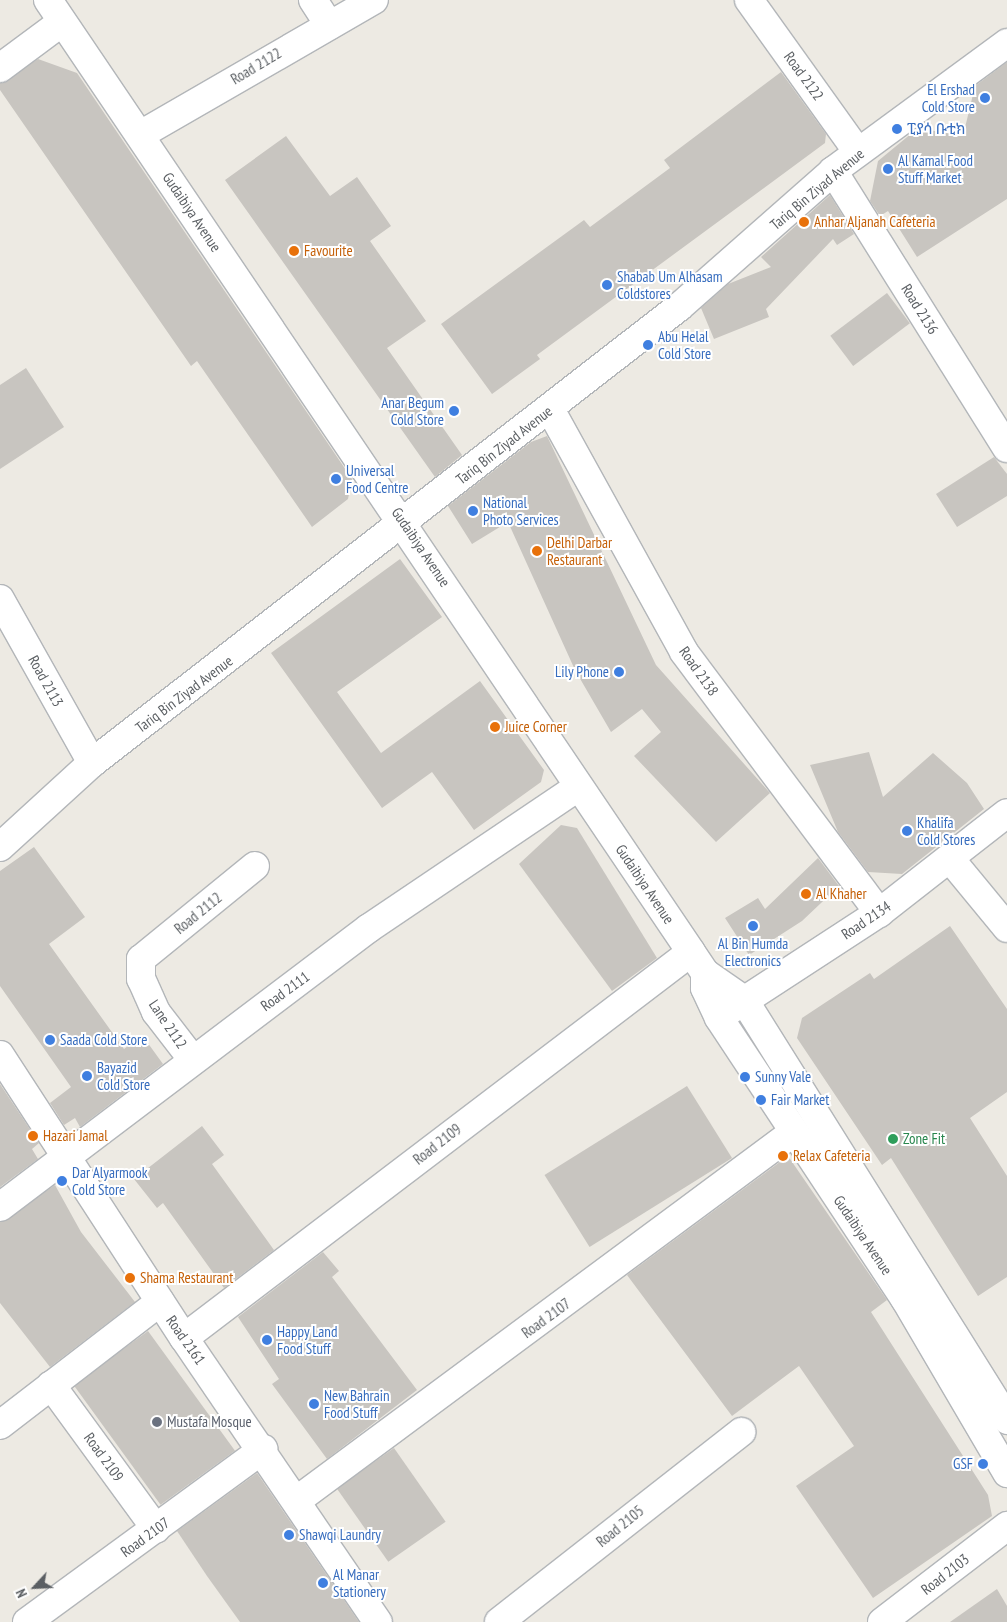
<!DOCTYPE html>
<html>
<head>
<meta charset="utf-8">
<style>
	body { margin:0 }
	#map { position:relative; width:1007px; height:1622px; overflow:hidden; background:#edeae3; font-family:"PT Sans Narrow","Noto Sans Ethiopic",sans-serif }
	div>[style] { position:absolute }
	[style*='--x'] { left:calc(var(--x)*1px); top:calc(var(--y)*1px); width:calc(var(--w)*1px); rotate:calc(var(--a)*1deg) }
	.building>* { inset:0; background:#c8c5c0; transform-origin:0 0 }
	.roads { filter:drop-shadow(1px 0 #b3b6b9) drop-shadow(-1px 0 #b3b6b9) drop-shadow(0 1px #b3b6b9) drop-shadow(0 -1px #b3b6b9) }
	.minor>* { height:28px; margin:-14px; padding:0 14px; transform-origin:14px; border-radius:14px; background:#fff }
	.dots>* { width:14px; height:14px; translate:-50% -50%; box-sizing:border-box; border:2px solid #fff; border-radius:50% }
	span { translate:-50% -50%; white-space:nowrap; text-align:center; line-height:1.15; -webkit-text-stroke:4px #fff; paint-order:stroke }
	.street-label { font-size:15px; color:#5b5f63 }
	.shop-label { font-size:15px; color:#366cbe }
	.right { translate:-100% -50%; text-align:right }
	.left { translate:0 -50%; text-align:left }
	.food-label { font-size:15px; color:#c56008 }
	.leisure-label { font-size:15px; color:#27864d }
	.worship-label { font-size:15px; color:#5b616d }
	.north { position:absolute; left:10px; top:1562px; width:50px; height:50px; -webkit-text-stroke:4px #fff; paint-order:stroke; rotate:245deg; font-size:14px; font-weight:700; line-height:20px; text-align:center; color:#5b5f63 }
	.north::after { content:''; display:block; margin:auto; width:18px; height:22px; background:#5b5f63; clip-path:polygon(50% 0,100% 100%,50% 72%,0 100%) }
</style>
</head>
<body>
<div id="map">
	<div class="building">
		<div style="clip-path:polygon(38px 59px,77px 73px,352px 479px,348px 499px,312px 527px,197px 361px,191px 366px,0 90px,0 83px)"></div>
		<div style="clip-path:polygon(1007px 62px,1007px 199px,917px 257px,888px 211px,880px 216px,870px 201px,878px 161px,918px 128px,963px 136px,975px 86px)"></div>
		<div style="clip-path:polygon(781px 72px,826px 134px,825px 143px,537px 355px,540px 359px,492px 394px,441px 324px,584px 220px,590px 227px,670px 168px,664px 160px)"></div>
		<div style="clip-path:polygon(286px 136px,330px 196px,357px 177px,391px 226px,370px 241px,426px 321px,387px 348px,462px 455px,435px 477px,225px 180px)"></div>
		<div style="clip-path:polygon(830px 195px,854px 234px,837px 245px,833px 239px,766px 309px,769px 317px,714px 339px,701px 308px,728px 284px,771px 267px,761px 257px)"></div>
		<div style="left:887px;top:293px;width:38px;height:71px;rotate:53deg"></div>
		<div style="clip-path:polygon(26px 368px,64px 427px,0 469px,0 385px)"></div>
		<div style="clip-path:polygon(547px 436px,656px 665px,770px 793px,716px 842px,634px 756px,661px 732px,642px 709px,611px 732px,575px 670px,508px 522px,472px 544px,448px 506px,531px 442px)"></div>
		<div style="clip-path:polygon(994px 457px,1007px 474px,1007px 496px,957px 527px,936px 494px)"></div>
		<div style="clip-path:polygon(400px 559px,442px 617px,337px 692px,381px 753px,480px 681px,544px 770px,541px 782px,474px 830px,432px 772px,382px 808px,271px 653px)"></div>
		<div style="clip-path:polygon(869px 752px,883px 797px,933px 753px,967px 783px,984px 809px,902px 874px,868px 872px,838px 832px,810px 765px)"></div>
		<div style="clip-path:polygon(561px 825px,577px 828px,657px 958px,612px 991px,519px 864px)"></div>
		<div style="clip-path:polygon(34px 847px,85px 917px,49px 944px,124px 1049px,142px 1035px,163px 1064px,80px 1127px,75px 1118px,64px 1125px,50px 1103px,71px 1087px,0 986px,0 871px)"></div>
		<div style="clip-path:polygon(818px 858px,839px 886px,802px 921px,749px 955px,725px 918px,758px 898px,765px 909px)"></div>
		<div style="clip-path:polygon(950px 926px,1007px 1009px,1007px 1092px,970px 1118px,1007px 1176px,1007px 1277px,978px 1296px,891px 1158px,882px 1165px,797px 1038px,802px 1018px,870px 973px,874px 979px)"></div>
		<div style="clip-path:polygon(0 1084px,39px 1143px,32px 1149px,38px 1159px,0 1187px)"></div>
		<div style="left:687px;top:1086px;width:85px;height:168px;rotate:58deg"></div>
		<div style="clip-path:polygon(202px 1126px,224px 1155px,212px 1164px,274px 1250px,224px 1288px,163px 1203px,157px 1208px,134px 1179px)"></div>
		<div style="clip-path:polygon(788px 1156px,887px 1300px,871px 1312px,988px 1495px,992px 1516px,873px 1598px,796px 1486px,854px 1446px,799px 1366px,732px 1416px,627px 1275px)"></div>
		<div style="clip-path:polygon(55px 1185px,81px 1232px,135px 1302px,50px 1367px,0 1303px,0 1222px)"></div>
		<div style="clip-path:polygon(323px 1252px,339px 1271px,332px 1277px,417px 1390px,327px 1459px,272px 1384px,279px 1379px,238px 1317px)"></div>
		<div style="left:148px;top:1331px;width:148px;height:92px;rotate:54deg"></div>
		<div style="left:394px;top:1448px;width:90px;height:70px;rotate:55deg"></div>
		<div style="clip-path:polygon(257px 1473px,359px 1622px,240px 1622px,207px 1576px,177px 1531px)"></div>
		<div style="clip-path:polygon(997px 1589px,1007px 1606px,1007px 1622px,950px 1622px)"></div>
	</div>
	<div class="roads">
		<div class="minor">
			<div style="--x:48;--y:0;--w:1149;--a:55.96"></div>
			<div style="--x:691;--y:952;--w:25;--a:56"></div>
			<div style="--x:705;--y:973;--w:15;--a:90"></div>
			<div style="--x:705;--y:988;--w:33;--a:65"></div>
			<div style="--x:719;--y:1018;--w:337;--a:56.5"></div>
			<div style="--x:905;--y:1299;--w:202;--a:59.6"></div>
			<div style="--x:313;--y:0;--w:30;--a:57"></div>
			<div style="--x:749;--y:0;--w:187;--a:54.4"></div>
			<div style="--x:0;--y:68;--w:77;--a:-36.6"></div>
			<div style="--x:140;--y:135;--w:270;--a:-30"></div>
			<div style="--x:833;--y:171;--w:327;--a:57.9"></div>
			<div style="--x:550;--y:409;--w:277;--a:61.1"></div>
			<div style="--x:684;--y:652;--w:326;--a:53.2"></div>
			<div style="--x:0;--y:599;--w:188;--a:60.7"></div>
			<div style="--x:0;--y:847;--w:125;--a:-42.4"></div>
			<div style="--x:92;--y:763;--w:743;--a:-37.84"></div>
			<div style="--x:679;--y:307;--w:205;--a:-41.4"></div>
			<div style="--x:833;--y:171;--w:216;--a:-36.3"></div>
			<div style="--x:951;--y:860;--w:88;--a:50.5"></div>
			<div style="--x:705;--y:973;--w:47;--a:34.7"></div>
			<div style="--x:744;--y:1000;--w:496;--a:57.9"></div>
			<div style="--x:730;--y:1010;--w:178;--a:-33.1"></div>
			<div style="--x:879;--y:913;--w:162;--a:-38"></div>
			<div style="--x:0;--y:1055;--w:338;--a:57"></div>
			<div style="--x:184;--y:1338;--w:344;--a:55.7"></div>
			<div style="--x:193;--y:1060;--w:61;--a:-127.6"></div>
			<div style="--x:156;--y:1012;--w:36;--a:-114"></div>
			<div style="--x:141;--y:979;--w:20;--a:-90"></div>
			<div style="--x:141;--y:959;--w:147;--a:-39.2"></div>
			<div style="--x:0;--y:1207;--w:463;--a:-37.1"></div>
			<div style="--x:369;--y:928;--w:252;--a:-34"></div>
			<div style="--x:184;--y:1338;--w:637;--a:-37.28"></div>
			<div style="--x:51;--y:1385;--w:178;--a:53.9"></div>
			<div style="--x:0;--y:1425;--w:202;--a:-37.6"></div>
			<div style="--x:296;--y:1501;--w:620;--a:-36.54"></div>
			<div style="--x:27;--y:1622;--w:293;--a:-36.2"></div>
			<div style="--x:499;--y:1622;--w:308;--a:-38.1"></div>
			<div style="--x:882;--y:1622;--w:158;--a:-37.5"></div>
		</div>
	</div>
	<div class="dots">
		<div style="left:985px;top:98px;background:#3f7fe0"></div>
		<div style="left:897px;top:129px;background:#3f7fe0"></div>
		<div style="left:888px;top:169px;background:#3f7fe0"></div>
		<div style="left:804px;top:222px;background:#e8710a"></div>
		<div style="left:294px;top:251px;background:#e8710a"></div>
		<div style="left:607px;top:285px;background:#3f7fe0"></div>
		<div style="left:648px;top:345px;background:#3f7fe0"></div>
		<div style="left:454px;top:411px;background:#3f7fe0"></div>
		<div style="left:336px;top:479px;background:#3f7fe0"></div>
		<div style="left:473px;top:511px;background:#3f7fe0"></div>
		<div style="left:537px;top:551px;background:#e8710a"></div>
		<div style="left:619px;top:672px;background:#3f7fe0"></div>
		<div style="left:495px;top:727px;background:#e8710a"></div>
		<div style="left:907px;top:831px;background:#3f7fe0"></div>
		<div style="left:806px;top:894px;background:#e8710a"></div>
		<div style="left:753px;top:926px;background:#3f7fe0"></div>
		<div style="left:50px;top:1040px;background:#3f7fe0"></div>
		<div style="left:87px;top:1076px;background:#3f7fe0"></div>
		<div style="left:745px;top:1077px;background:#3f7fe0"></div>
		<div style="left:761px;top:1100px;background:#3f7fe0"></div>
		<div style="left:33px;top:1136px;background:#e8710a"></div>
		<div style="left:893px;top:1139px;background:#2e9e5b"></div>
		<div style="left:783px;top:1156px;background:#e8710a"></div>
		<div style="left:62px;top:1181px;background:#3f7fe0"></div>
		<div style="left:130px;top:1278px;background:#e8710a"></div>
		<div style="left:267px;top:1340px;background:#3f7fe0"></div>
		<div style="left:314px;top:1404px;background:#3f7fe0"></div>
		<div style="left:157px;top:1422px;background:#6b7280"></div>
		<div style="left:983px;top:1464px;background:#3f7fe0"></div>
		<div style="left:289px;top:1535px;background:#3f7fe0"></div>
		<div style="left:323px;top:1583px;background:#3f7fe0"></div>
	</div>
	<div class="street-label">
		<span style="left:256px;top:66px;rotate:-31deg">Road 2122</span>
		<span style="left:804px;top:76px;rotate:54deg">Road 2122</span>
		<span style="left:817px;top:189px;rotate:-40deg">Tariq Bin Ziyad Avenue</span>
		<span style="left:192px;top:212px;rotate:56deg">Gudaibiya Avenue</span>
		<span style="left:920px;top:309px;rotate:58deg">Road 2136</span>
		<span style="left:504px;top:445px;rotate:-38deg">Tariq Bin Ziyad Avenue</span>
		<span style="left:421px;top:547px;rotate:56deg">Gudaibiya Avenue</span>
		<span style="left:699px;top:671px;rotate:55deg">Road 2138</span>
		<span style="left:46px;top:681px;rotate:61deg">Road 2113</span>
		<span style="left:184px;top:694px;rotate:-37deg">Tariq Bin Ziyad Avenue</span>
		<span style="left:645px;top:884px;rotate:56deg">Gudaibiya Avenue</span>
		<span style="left:198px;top:913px;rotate:-39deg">Road 2112</span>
		<span style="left:866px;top:920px;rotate:-34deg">Road 2134</span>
		<span style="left:285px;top:991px;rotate:-36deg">Road 2111</span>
		<span style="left:168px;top:1024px;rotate:56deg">Lane 2112</span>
		<span style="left:437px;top:1144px;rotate:-38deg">Road 2109</span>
		<span style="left:863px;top:1235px;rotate:56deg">Gudaibiya Avenue</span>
		<span style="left:546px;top:1318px;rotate:-36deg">Road 2107</span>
		<span style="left:186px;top:1340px;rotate:55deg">Road 2161</span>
		<span style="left:104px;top:1457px;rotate:54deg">Road 2109</span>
		<span style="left:620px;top:1526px;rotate:-39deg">Road 2105</span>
		<span style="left:145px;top:1537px;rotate:-36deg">Road 2107</span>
		<span style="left:945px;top:1574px;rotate:-38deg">Road 2103</span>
	</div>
	<div class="shop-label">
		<span class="right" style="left:975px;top:98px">El Ershad<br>Cold Store</span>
		<span class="left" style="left:907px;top:129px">ፒያሳ ቡቲክ</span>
		<span class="left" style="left:898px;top:169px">Al Kamal Food<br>Stuff Market</span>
		<span class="left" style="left:617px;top:285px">Shabab Um Alhasam<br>Coldstores</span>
		<span class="left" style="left:658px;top:345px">Abu Helal<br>Cold Store</span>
		<span class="right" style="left:444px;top:411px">Anar Begum<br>Cold Store</span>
		<span class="left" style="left:346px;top:479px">Universal<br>Food Centre</span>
		<span class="left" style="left:483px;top:511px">National<br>Photo Services</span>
		<span class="right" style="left:609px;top:672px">Lily Phone</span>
		<span class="left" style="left:917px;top:831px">Khalifa<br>Cold Stores</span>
		<span style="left:753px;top:952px">Al Bin Humda<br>Electronics</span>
		<span class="left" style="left:60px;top:1040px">Saada Cold Store</span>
		<span class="left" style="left:97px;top:1076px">Bayazid<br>Cold Store</span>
		<span class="left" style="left:755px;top:1077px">Sunny Vale</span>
		<span class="left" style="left:771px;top:1100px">Fair Market</span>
		<span class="left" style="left:72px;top:1181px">Dar Alyarmook<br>Cold Store</span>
		<span class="left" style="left:277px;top:1340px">Happy Land<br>Food Stuff</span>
		<span class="left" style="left:324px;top:1404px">New Bahrain<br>Food Stuff</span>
		<span class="right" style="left:973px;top:1464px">GSF</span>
		<span class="left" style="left:299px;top:1535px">Shawqi Laundry</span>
		<span class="left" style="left:333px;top:1583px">Al Manar<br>Stationery</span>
	</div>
	<div class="food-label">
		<span class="left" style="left:814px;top:222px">Anhar Aljanah Cafeteria</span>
		<span class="left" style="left:304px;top:251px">Favourite</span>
		<span class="left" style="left:547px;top:551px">Delhi Darbar<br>Restaurant</span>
		<span class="left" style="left:505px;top:727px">Juice Corner</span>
		<span class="left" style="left:816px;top:894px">Al Khaher</span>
		<span class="left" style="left:43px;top:1136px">Hazari Jamal</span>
		<span class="left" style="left:793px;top:1156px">Relax Cafeteria</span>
		<span class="left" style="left:140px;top:1278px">Shama Restaurant</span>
	</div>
	<div class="leisure-label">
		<span class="left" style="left:903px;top:1139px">Zone Fit</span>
	</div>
	<div class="worship-label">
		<span class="left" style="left:167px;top:1422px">Mustafa Mosque</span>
	</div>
	<div class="north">N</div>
</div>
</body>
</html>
